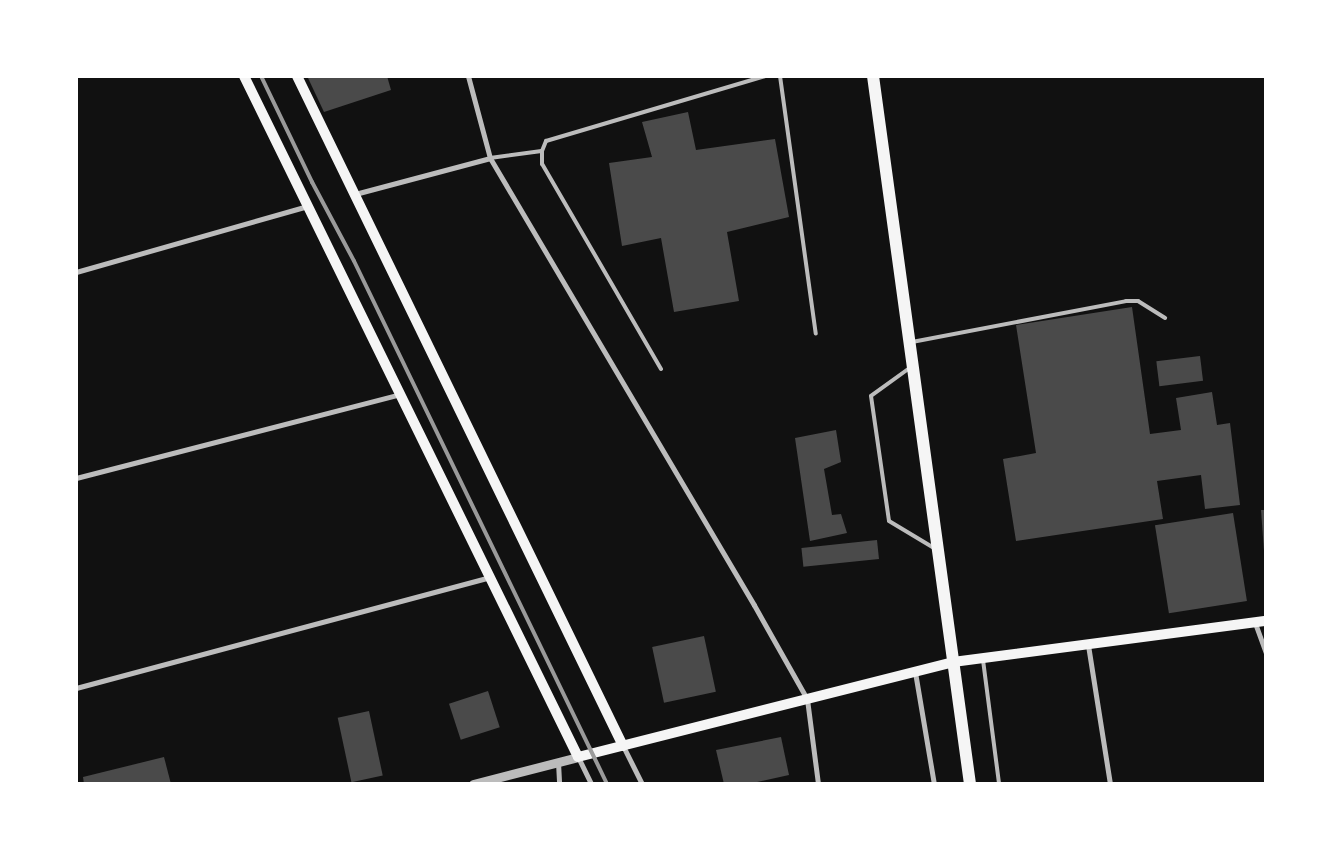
<!DOCTYPE html>
<html>
<head>
<meta charset="utf-8">
<style>
	body { margin:0 }
	#map { position:relative; width:1342px; height:860px; overflow:hidden; background:#111; font-family:"Open Sans",sans-serif }
	div>[style] { position:absolute }
	[style*='--x'] { left:calc(var(--x)*1px); top:calc(var(--y)*1px); width:calc(var(--w)*1px); rotate:calc(var(--a)*1deg) }
	.building>* { inset:0; background:#4a4a4a; transform-origin:0 0 }
	.service>* { height:4px; margin:-2px; padding:0 2px; transform-origin:2px; border-radius:2px; background:#bcbcbc }
	.minor>* { height:5px; margin:-2.5px; padding:0 2.5px; transform-origin:2.5px; border-radius:2.5px; background:#bcbcbc }
	.tertiary>* { height:9px; margin:-4.5px; padding:0 4.5px; transform-origin:4.5px; border-radius:4.5px; background:#bcbcbc }
	.secondary>* { height:10px; margin:-5px; padding:0 5px; transform-origin:5px; border-radius:5px; background:#f5f5f5 }
	.primary>* { height:12px; margin:-6px; padding:0 6px; transform-origin:6px; border-radius:6px; background:#f5f5f5 }
	.rail>* { height:4px; margin:-2px; padding:0 2px; transform-origin:2px; border-radius:2px; background:#9a9a9a }
	span { translate:-50% -50%; white-space:nowrap; text-align:center; line-height:1.15; -webkit-text-stroke:5px #fff; paint-order:stroke }
	.frame { position:absolute; inset:0; border:78px solid #fff; pointer-events:none }
</style>
</head>
<body>
<div id="map">
	<div class="building">
		<div style="clip-path:polygon(312px 76px,387px 76px,391px 90px,324px 112px,308px 78px)"></div>
		<div style="clip-path:polygon(688px 112px,696px 150px,775px 139px,789px 217px,727px 232px,739px 301px,674px 312px,661px 238px,622px 246px,609px 163px,652px 157px,642px 122px)"></div>
		<div style="clip-path:polygon(1132px 307px,1150px 434px,1181px 430px,1176px 398px,1212px 392px,1217px 425px,1230px 423px,1240px 505px,1205px 509px,1201px 475px,1157px 481px,1163px 519px,1016px 541px,1003px 459px,1036px 453px,1016px 325px)"></div>
		<div style="left:1200px;top:356px;width:25px;height:44px;rotate:83deg"></div>
		<div style="clip-path:polygon(836px 430px,841px 462px,824px 469px,832px 515px,841px 514px,847px 533px,810px 541px,795px 438px)"></div>
		<div style="clip-path:polygon(1261px 510px,1266px 510px,1266px 551px,1264px 551px)"></div>
		<div style="left:1233px;top:513px;width:89px;height:79px;rotate:81deg"></div>
		<div style="left:877px;top:540px;width:19px;height:76px;rotate:84deg"></div>
		<div style="left:704px;top:636px;width:57px;height:53px;rotate:78deg"></div>
		<div style="left:488px;top:691px;width:38px;height:41px;rotate:72deg"></div>
		<div style="left:369px;top:711px;width:66px;height:32px;rotate:78deg"></div>
		<div style="clip-path:polygon(781px 737px,789px 775px,748px 784px,724px 784px,716px 750px)"></div>
		<div style="clip-path:polygon(164px 757px,171px 784px,84px 784px,83px 777px)"></div>
	</div>
	<div class="service">
		<div style="--x:780;--y:76;--w:260;--a:82.1"></div>
		<div style="--x:490;--y:158;--w:52;--a:-7.7"></div>
		<div style="--x:912;--y:342;--w:218;--a:-10.8"></div>
		<div style="--x:1126;--y:301;--w:12;--a:0"></div>
		<div style="--x:1138;--y:301;--w:32;--a:32"></div>
		<div style="--x:911;--y:367;--w:49;--a:144.1"></div>
		<div style="--x:871;--y:396;--w:126;--a:81.8"></div>
		<div style="--x:889;--y:521;--w:52;--a:31"></div>
		<div style="--x:661;--y:369;--w:237;--a:-120.1"></div>
		<div style="--x:542;--y:164;--w:13;--a:-90"></div>
		<div style="--x:542;--y:151;--w:11;--a:-68"></div>
		<div style="--x:546;--y:141;--w:228;--a:-16.5"></div>
		<div style="--x:983;--y:660;--w:125;--a:82.6"></div>
	</div>
	<div class="minor">
		<div style="--x:468;--y:76;--w:85;--a:75"></div>
		<div style="--x:490;--y:158;--w:519;--a:59.43"></div>
		<div style="--x:754;--y:605;--w:108;--a:60.6"></div>
		<div style="--x:807;--y:699;--w:86;--a:82.6"></div>
		<div style="--x:355;--y:194;--w:140;--a:-14.9"></div>
		<div style="--x:76;--y:272;--w:240;--a:-15.9"></div>
		<div style="--x:76;--y:478;--w:335;--a:-14.5"></div>
		<div style="--x:1255;--y:623;--w:33;--a:70"></div>
		<div style="--x:1088;--y:645;--w:141;--a:81"></div>
		<div style="--x:915;--y:672;--w:114;--a:80.4"></div>
		<div style="--x:76;--y:688;--w:429;--a:-15"></div>
		<div style="--x:623;--y:746;--w:42;--a:63.4"></div>
		<div style="--x:578;--y:757;--w:30;--a:64"></div>
		<div style="--x:558;--y:762;--w:22;--a:87"></div>
	</div>
	<div class="tertiary">
		<div style="--x:473;--y:784;--w:108;--a:-14.4"></div>
	</div>
	<div class="secondary">
		<div style="--x:244;--y:76;--w:758;--a:63.87"></div>
		<div style="--x:578;--y:757;--w:387;--a:-14.2"></div>
		<div style="--x:953;--y:662;--w:316;--a:-7.5"></div>
		<div style="--x:297;--y:76;--w:745;--a:64.05"></div>
	</div>
	<div class="primary">
		<div style="--x:873;--y:76;--w:715;--a:82.2"></div>
	</div>
	<div class="rail">
		<div style="--x:261;--y:76;--w:118;--a:64.3"></div>
		<div style="--x:312;--y:182;--w:89;--a:62"></div>
		<div style="--x:354;--y:261;--w:581;--a:64.18"></div>
	</div>
	<div class="frame"></div>
</div>
</body>
</html>
